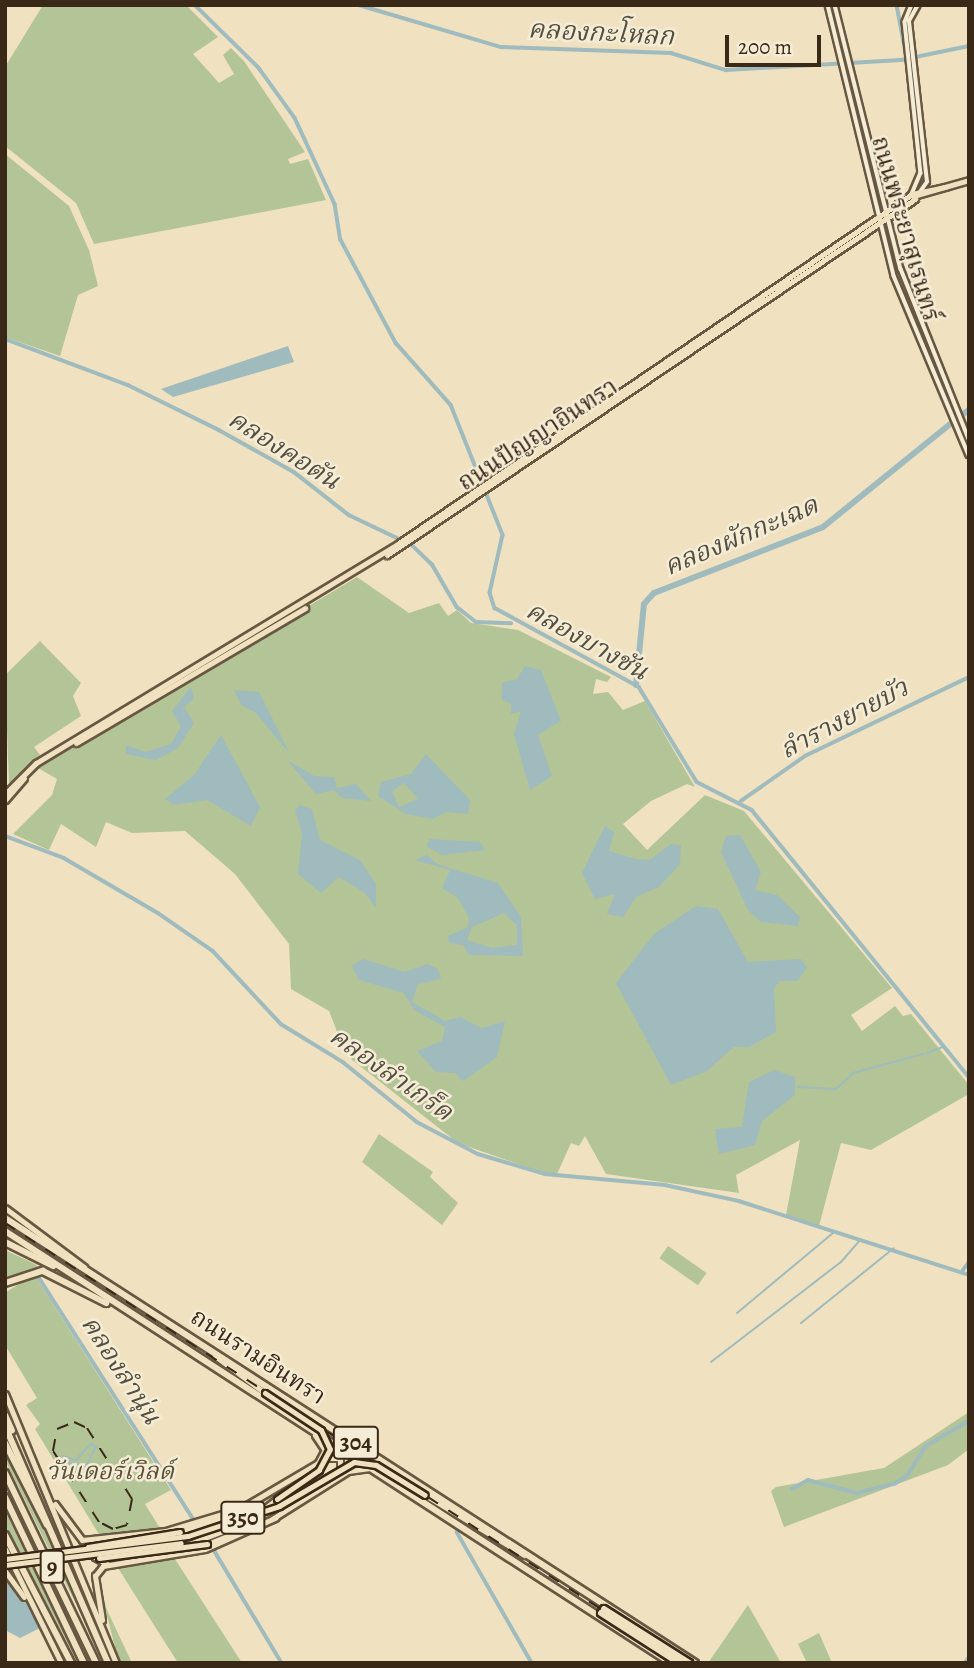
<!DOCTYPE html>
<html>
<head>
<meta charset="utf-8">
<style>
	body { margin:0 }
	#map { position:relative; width:974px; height:1668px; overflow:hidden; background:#f0e2c0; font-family:Alegreya,"Noto Serif Thai",serif }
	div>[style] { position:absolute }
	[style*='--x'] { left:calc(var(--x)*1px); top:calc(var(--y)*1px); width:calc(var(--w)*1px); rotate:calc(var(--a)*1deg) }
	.green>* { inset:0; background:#b3c497; transform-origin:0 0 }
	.water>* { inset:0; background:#9fbbbd }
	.stream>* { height:2px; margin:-1px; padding:0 1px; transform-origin:1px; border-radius:1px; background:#9fbbbd }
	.canal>* { height:3.5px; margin:-1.75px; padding:0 1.75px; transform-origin:1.75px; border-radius:1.75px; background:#9fbbbd }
	.river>* { height:6px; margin:-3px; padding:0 3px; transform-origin:3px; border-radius:3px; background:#9fbbbd }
	.roads { filter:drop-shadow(2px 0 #685741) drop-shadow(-2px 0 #685741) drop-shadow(0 2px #685741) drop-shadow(0 -2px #685741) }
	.minor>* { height:3.5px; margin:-1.75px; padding:0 1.75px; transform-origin:1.75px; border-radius:1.75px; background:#f5ecd6 }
	.major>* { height:5px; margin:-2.5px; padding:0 2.5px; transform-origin:2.5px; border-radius:2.5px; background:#f0e2c0 }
	.highway>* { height:6px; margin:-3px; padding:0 3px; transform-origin:3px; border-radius:3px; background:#f0e2c0 }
	.rail>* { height:2px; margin-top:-1px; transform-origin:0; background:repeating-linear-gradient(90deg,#3b2917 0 12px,transparent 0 24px) }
	.bridges { filter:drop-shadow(2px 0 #3b2917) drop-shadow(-2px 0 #3b2917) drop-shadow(0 2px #3b2917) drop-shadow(0 -2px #3b2917) }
	.major-bridge>* { height:5px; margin:-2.5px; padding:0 2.5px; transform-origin:2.5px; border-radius:2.5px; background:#f0e2c0 }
	.highway-bridge>* { height:6px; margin:-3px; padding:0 3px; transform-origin:3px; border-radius:3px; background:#f0e2c0 }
	span { translate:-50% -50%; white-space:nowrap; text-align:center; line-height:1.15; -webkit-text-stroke:5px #f5ecd6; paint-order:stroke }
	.shield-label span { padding:2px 5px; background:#f5ecd6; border:2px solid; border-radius:5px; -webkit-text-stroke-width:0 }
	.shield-label { font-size:23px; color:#3b2917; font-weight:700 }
	.street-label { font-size:24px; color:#3b2917 }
	.park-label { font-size:24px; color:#595037; font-style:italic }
	.water-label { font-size:26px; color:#544e40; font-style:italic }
	.frame { position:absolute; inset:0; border:7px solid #3b2917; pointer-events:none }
	.scale { position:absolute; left:725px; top:35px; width:96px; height:32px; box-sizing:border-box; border:4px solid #3b2917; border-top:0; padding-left:9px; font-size:21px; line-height:24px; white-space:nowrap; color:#3b2917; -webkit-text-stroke:5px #f5ecd6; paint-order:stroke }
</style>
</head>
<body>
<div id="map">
	<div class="green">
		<div style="clip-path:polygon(43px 5px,186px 5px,218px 37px,193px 54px,219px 83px,234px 74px,223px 55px,231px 48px,244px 61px,305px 152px,288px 159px,290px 164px,308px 159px,326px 200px,94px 244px,76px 203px,5px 146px,5px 67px)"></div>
		<div style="clip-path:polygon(5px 154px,69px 206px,89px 250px,98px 286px,78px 295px,60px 356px,5px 337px)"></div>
		<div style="clip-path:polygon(357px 577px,409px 613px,439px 603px,448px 616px,457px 610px,471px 623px,518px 630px,611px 677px,607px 682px,596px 679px,593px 694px,608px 692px,623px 710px,645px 701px,695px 787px,687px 784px,651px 801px,623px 824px,647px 850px,705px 795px,744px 811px,892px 988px,851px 1015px,862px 1031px,895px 1006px,903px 1016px,911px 1014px,969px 1085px,969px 1094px,871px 1150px,841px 1143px,819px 1226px,786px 1215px,800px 1140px,736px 1175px,739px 1193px,606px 1174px,585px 1136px,579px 1146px,571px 1143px,557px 1174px,544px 1173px,458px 1143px,346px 1055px,329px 1011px,291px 989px,289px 944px,235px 874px,185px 831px,132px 833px,106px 822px,96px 847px,61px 824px,49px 850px,13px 834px,52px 795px,57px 779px,38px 768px)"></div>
		<div style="clip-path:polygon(40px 641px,81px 683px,73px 696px,81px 716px,34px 747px,40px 755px,9px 784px,5px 675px)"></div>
		<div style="clip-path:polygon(379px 1134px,433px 1172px,430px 1177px,458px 1203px,442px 1225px,362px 1162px)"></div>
		<div style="left:668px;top:1246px;width:47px;height:15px;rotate:35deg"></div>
		<div style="clip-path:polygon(5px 1250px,35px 1264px,39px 1268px,5px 1281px)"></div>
		<div style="clip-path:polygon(34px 1274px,171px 1490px,145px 1504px,161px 1530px,100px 1536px,35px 1429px,40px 1424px,26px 1405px,37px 1398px,5px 1345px,5px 1293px)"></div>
		<div style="clip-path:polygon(969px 1412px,969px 1449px,948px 1465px,784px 1527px,771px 1491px,776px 1487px,884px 1468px)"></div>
		<div style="clip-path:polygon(5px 1447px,80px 1604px,105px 1663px,5px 1460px)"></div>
		<div style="clip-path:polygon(5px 1510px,63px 1632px,78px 1663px,5px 1524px)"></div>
		<div style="clip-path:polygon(175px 1559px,242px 1663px,178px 1663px,118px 1568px)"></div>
		<div style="clip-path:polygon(98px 1580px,107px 1610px,132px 1663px,119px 1663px)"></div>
		<div style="clip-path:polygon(748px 1605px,781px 1663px,708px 1663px)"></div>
		<div style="clip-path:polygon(819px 1633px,832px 1663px,807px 1663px,798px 1644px)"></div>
	</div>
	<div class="water">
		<div style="clip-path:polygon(288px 346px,294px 362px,173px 397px,161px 389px)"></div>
		<div style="clip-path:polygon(525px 666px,541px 670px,561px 721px,538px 735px,552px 776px,530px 790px,514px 734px,521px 711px,511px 714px,511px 703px,502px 700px,502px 683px,517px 679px)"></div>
		<div style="clip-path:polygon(191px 687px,194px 699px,184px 707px,194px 723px,178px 748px,156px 760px,126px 754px,126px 745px,145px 752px,171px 744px,181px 726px,172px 711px)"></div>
		<div style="clip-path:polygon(234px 690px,259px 692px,290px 754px,255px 712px,241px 705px)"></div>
		<div style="clip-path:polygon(221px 735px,260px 807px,251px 826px,207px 800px,174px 805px,165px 799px,194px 775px)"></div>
		<div style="clip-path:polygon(evenodd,426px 754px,470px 800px,468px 814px,446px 812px,433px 819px,406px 814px,378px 796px,381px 782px,411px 774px,426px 754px,404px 783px,418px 799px,399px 807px,392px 791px,404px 783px)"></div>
		<div style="clip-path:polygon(287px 760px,314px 776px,334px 777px,337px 788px,356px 784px,371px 801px,342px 798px,334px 790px,316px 794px)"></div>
		<div style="clip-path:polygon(300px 805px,312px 809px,320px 840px,360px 860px,376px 884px,376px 908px,365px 893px,339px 877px,321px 893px,298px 874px,302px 834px,295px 810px)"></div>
		<div style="clip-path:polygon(605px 826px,614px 832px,609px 851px,636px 859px,650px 860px,671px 844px,681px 845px,680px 864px,659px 887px,636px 897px,623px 917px,607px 914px,615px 894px,595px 899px,582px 873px)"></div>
		<div style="clip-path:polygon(740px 835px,761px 872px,755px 890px,777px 895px,800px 917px,798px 926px,761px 922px,748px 910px,721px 852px,726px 836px)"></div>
		<div style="clip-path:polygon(430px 839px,480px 842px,485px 850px,442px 855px,426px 846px)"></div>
		<div style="clip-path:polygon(evenodd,427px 855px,437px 864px,498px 883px,521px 917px,523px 956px,469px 955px,463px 945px,449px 943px,448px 936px,468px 927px,469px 918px,458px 898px,442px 888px,450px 870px,415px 860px,427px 855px,504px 913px,517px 925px,517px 945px,492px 948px,467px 940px,472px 927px,504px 913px)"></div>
		<div style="clip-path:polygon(696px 906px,718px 909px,748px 962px,801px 959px,807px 968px,797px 981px,779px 981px,774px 989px,776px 1032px,749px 1047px,734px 1047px,707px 1071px,671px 1085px,616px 983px,654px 934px)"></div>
		<div style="clip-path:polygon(363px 959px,405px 972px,427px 964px,438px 969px,441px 979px,418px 984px,412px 1002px,445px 1021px,460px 1017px,482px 1028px,505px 1021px,497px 1057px,463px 1081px,455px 1073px,436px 1072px,417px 1051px,442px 1041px,445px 1027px,414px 1010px,404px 993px,359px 980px,352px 966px)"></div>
		<div style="clip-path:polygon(774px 1070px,795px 1077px,795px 1095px,762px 1121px,755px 1145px,719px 1154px,715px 1129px,742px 1127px,749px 1082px)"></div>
		<div style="clip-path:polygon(5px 1529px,52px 1622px,20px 1638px,5px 1630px)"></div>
	</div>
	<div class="stream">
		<div style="--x:927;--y:1053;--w:17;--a:-21"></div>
		<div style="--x:798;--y:1087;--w:38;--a:3"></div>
		<div style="--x:836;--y:1089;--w:23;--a:-43"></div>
		<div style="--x:853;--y:1073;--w:73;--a:-15.2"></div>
		<div style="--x:737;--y:1313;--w:125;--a:-39.8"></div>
		<div style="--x:801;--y:1323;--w:119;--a:-38.9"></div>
		<div style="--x:711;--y:1362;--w:164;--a:-37.6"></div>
		<div style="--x:841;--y:1262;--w:28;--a:-49"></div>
		<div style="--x:91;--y:1444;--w:6;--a:31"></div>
		<div style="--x:96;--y:1447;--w:21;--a:118"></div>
		<div style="--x:86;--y:1466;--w:25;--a:-169"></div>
		<div style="--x:61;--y:1461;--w:5;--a:-68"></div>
		<div style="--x:63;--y:1456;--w:14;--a:17"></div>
		<div style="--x:76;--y:1460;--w:22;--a:-47"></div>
	</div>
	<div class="canal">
		<div style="--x:195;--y:5;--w:90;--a:44.5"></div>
		<div style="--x:259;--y:68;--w:62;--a:54.2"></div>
		<div style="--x:295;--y:118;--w:95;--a:65.1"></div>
		<div style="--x:335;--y:204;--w:36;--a:81"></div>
		<div style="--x:341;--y:240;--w:117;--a:61.9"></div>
		<div style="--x:396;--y:343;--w:83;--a:48.4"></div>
		<div style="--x:451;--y:405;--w:140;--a:68.2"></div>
		<div style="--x:503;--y:535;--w:59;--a:102.6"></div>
		<div style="--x:490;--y:593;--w:16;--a:72"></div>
		<div style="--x:495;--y:608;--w:164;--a:28.7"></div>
		<div style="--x:639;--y:687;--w:111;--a:58.6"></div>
		<div style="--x:697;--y:782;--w:62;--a:27"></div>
		<div style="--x:752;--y:810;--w:344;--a:50.9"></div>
		<div style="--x:359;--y:5;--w:148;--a:16.5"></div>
		<div style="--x:501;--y:47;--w:170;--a:2"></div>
		<div style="--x:671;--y:53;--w:58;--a:17.2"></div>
		<div style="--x:726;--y:70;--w:175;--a:-3.3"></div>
		<div style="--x:901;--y:60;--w:69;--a:-11.6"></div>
		<div style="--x:897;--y:5;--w:54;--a:79.3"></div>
		<div style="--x:5;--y:339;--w:131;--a:20.5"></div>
		<div style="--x:128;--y:385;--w:102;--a:26.3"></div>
		<div style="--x:219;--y:430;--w:86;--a:29.2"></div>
		<div style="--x:294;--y:472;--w:70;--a:38"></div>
		<div style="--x:349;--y:515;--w:70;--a:25.5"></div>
		<div style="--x:412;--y:545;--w:28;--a:44"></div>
		<div style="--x:432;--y:564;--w:50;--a:59.8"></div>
		<div style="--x:457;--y:607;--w:24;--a:38"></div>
		<div style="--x:476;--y:622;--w:35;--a:2"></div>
		<div style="--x:741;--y:801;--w:78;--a:-35.1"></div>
		<div style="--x:805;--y:756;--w:182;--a:-25.7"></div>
		<div style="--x:5;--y:836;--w:63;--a:20.4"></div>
		<div style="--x:64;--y:858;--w:109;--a:30.3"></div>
		<div style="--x:158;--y:913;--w:67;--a:34.6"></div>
		<div style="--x:213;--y:951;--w:100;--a:47"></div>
		<div style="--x:281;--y:1024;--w:73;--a:31.5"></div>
		<div style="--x:343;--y:1062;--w:95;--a:39"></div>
		<div style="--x:417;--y:1122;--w:69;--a:27.7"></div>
		<div style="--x:478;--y:1154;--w:70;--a:16.6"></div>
		<div style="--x:545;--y:1174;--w:121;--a:5.2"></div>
		<div style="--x:665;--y:1185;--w:76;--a:12.2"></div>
		<div style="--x:739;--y:1201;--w:242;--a:17.8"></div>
		<div style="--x:963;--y:1270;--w:10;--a:-53"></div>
		<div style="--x:38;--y:1276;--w:290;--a:57.4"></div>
		<div style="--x:792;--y:1489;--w:18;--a:-29"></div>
		<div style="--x:808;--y:1480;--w:51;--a:14.9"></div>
		<div style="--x:857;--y:1493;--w:38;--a:-14"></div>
		<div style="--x:894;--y:1484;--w:15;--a:-32"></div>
		<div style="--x:907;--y:1476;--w:36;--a:-58"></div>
		<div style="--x:926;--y:1446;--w:50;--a:-30.2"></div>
		<div style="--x:457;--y:1532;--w:151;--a:60.2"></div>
		<div style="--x:214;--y:1550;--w:132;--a:59"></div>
		<div style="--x:965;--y:1663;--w:7;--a:-56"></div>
	</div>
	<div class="river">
		<div style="--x:963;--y:414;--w:7;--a:-34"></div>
		<div style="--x:636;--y:685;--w:81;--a:-84.4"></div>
		<div style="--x:644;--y:604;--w:15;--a:-48"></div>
		<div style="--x:654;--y:593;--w:181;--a:-21.3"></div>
		<div style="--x:823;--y:527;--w:164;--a:-39"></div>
	</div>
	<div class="roads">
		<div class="minor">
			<div style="--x:828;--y:5;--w:279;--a:76.3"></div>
			<div style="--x:894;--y:276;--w:194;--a:67.3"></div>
			<div style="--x:835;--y:5;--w:272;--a:76"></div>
			<div style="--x:901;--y:269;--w:183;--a:68.2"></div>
			<div style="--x:912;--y:5;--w:18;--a:112"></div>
			<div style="--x:905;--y:22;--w:152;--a:84"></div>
			<div style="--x:921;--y:173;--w:23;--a:113"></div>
			<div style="--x:915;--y:199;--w:21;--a:-55"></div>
			<div style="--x:927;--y:182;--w:162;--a:-96.4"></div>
			<div style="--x:909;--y:21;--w:18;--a:-61"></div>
		</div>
		<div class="major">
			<div style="--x:913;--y:196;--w:58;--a:-15.9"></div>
			<div style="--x:387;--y:555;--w:637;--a:-33.99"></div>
			<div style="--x:76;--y:743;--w:266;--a:-30.5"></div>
			<div style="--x:5;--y:794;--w:44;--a:-45"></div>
			<div style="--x:36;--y:763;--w:424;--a:-31.2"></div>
			<div style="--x:399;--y:543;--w:620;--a:-34.23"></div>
			<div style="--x:912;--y:194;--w:34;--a:-12"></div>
			<div style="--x:5;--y:800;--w:29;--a:-49"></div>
			<div style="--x:5;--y:1208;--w:99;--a:36.8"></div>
			<div style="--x:215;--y:1356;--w:62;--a:36.5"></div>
			<div style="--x:5;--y:1394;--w:291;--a:67.6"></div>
			<div style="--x:323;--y:1458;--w:17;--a:0"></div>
			<div style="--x:340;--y:1458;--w:13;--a:90"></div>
			<div style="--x:425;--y:1495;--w:116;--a:31.2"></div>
			<div style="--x:55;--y:1504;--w:45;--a:53.1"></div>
			<div style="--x:82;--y:1540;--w:84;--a:-6.1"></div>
			<div style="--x:166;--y:1531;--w:79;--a:-16.8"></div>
			<div style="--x:242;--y:1508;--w:88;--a:-30.6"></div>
			<div style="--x:318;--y:1463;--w:15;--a:-62"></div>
			<div style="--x:325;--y:1450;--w:18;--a:-124"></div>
			<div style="--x:260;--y:1512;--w:21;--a:-37"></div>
			<div style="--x:272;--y:1519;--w:90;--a:-32.3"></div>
			<div style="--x:348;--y:1471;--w:22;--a:-8"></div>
			<div style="--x:180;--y:1532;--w:56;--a:-19.7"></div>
			<div style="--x:95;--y:1544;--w:13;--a:90"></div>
			<div style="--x:95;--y:1557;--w:14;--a:30"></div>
			<div style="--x:189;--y:1544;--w:66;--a:-21.2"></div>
			<div style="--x:207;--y:1544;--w:49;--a:-21.4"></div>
			<div style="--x:5;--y:1549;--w:127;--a:63.8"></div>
			<div style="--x:5;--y:1571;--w:32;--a:54"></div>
			<div style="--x:102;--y:1620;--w:45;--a:-99"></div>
			<div style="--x:95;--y:1576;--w:13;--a:-51"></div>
			<div style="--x:103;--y:1566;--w:103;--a:-9.5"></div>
			<div style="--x:205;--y:1549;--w:77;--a:-23.9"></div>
		</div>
		<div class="highway">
			<div style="--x:5;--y:1218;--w:821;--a:32.82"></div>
			<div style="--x:5;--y:1231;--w:794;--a:32.97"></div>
			<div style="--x:5;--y:1242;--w:54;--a:26.6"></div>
			<div style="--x:5;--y:1283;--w:40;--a:-18"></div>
			<div style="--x:43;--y:1271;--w:71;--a:26.9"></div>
			<div style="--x:5;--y:1415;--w:17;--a:66"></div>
			<div style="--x:5;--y:1426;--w:258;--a:66.5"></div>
			<div style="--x:5;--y:1443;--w:92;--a:62.9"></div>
			<div style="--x:5;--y:1473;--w:211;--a:64.4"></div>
			<div style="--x:5;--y:1497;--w:184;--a:64.6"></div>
			<div style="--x:5;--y:1535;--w:144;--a:62.7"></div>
		</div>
	</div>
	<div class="rail">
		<div style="--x:5;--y:1223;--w:809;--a:32.94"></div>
		<div style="--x:74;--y:1422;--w:14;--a:25"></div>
		<div style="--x:87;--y:1428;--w:84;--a:57.6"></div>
		<div style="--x:132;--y:1499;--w:26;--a:101"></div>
		<div style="--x:127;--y:1525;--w:15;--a:164"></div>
		<div style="--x:113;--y:1529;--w:16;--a:-153"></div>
		<div style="--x:99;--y:1522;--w:85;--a:-122.9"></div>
		<div style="--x:53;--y:1451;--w:22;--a:-80"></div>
		<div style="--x:57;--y:1429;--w:18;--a:-22"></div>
	</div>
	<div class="bridges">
		<div class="major-bridge">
			<div style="--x:265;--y:1393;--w:67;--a:33.5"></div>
			<div style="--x:321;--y:1430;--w:21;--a:65"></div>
			<div style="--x:330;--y:1449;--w:24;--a:118"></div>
			<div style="--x:319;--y:1470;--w:51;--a:145.4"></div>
			<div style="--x:88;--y:1547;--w:93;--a:-9.3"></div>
			<div style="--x:99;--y:1558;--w:109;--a:-7.4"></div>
			<div style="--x:5;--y:1559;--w:184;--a:-7.2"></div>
			<div style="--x:188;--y:1536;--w:96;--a:-18.2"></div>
			<div style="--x:279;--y:1506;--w:87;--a:-30.4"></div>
			<div style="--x:354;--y:1462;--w:22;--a:8"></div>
			<div style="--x:376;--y:1465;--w:57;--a:31.5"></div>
			<div style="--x:5;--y:1565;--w:177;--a:-7.1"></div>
		</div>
		<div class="highway-bridge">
			<div style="--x:604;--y:1609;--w:101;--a:32.4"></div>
			<div style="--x:601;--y:1613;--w:93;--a:32.7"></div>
		</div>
	</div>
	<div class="shield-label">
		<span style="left:356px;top:1443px">304</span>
		<span style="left:243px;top:1518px">350</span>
		<span style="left:52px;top:1567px">9</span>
	</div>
	<div class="street-label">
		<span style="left:905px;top:229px;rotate:74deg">ถนนพระยาสุเรนทร์</span>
		<span style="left:538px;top:435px;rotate:-33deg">ถนนปัญญาอินทรา</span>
		<span style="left:258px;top:1357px;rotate:33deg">ถนนรามอินทรา</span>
	</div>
	<div class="park-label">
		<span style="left:110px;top:1472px">วันเดอร์เวิลด์</span>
	</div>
	<div class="water-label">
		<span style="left:601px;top:33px;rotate:3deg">คลองกะโหลก</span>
		<span style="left:284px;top:450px;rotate:32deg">คลองคอตัน</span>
		<span style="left:741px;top:536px;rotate:-23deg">คลองผักกะเฉด</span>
		<span style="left:587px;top:641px;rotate:29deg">คลองบางชัน</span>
		<span style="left:844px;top:719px;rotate:-28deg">ลำรางยายบัว</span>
		<span style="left:391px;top:1074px;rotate:35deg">คลองลำเกร็ด</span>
		<span style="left:121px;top:1370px;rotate:57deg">คลองลำนุ่น</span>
	</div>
	<div class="frame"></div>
	<div class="scale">200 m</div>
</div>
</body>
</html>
